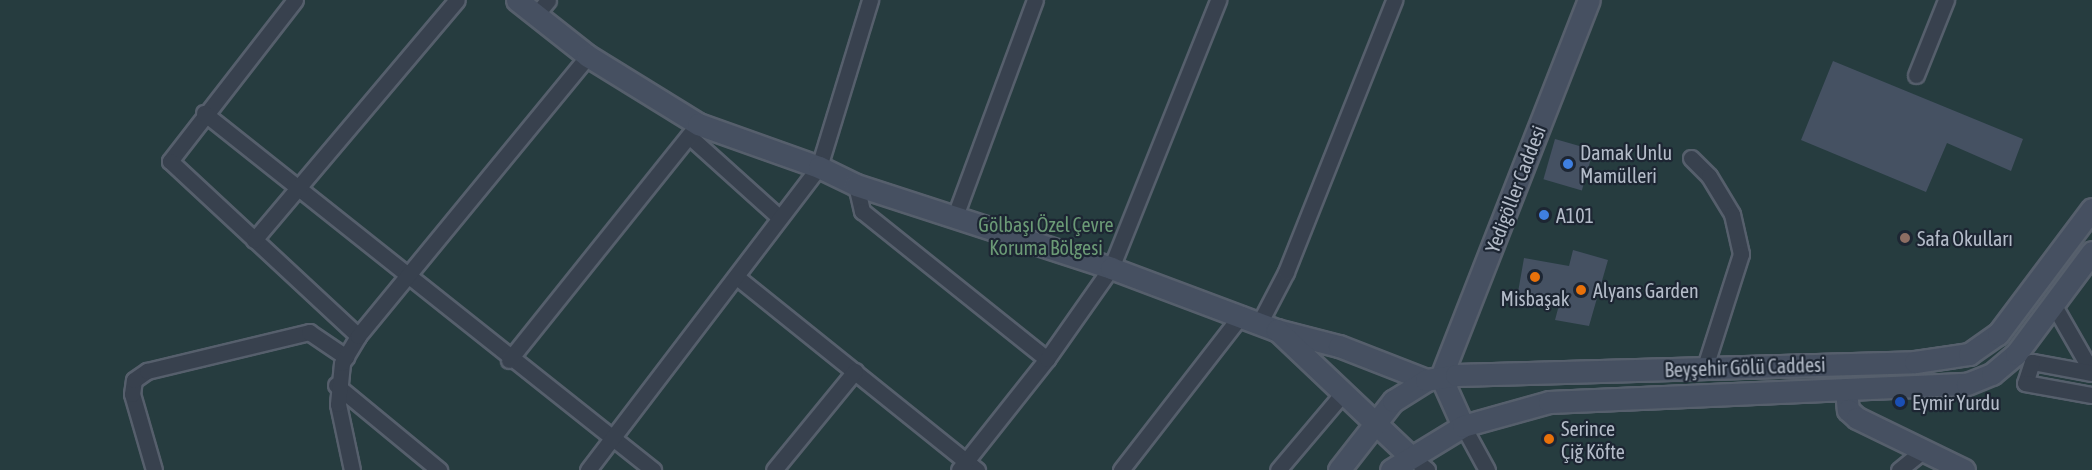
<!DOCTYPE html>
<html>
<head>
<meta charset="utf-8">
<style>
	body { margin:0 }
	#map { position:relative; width:2092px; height:470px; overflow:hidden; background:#242f3e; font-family:"Asap Condensed",sans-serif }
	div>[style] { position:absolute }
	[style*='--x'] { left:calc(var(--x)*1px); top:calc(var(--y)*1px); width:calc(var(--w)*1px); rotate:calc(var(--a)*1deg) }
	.green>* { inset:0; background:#263c3f; transform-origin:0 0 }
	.building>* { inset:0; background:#455162; transform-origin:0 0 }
	.roads { filter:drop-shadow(2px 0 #565f6c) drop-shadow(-2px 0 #565f6c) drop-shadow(0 2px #565f6c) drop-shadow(0 -2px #565f6c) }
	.street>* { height:15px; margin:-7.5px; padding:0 7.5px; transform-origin:7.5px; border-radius:7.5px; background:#38414e }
	.secondary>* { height:21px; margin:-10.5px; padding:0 10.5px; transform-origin:10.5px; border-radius:10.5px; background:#465061 }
	.dots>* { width:16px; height:16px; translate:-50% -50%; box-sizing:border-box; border:3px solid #1d2633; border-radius:50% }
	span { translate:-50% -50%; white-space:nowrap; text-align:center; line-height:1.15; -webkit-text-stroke:4.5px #1d2633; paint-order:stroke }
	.poi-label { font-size:20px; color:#b4bcc9 }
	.left { translate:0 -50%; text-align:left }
	.street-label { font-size:20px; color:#b4bcc9 }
	.park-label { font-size:20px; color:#6b9a76 }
</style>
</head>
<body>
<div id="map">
	<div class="green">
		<div style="left:0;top:0;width:2092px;height:470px"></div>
	</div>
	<div class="building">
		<div style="clip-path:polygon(1833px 61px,2023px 139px,2011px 171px,1947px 143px,1926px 192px,1801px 140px)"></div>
		<div style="left:1555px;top:139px;width:40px;height:42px;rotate:16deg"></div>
		<div style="clip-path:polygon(1573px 250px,1608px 260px,1589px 326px,1555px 320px,1559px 305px,1517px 298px,1524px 258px,1569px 266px)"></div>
	</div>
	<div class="roads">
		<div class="street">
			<div style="--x:295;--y:0;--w:204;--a:127.8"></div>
			<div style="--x:170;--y:161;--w:257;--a:42.9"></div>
			<div style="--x:536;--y:15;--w:19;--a:-51"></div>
			<div style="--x:1916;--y:75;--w:81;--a:-68.2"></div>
			<div style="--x:204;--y:113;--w:574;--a:38.49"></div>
			<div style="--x:689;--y:136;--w:121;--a:42"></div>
			<div style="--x:1691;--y:158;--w:25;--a:45"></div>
			<div style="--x:1709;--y:176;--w:44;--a:58.8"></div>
			<div style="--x:1732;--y:214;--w:41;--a:77.3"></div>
			<div style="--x:1741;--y:254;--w:119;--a:107.7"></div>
			<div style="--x:856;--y:185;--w:27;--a:77"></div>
			<div style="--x:862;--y:211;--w:237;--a:38.7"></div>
			<div style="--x:955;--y:216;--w:230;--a:-69.7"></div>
			<div style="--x:254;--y:240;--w:314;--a:-49.8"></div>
			<div style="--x:738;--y:278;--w:307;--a:38.8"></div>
			<div style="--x:2053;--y:304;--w:78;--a:60.2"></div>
			<div style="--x:1260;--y:322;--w:56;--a:-62.5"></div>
			<div style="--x:1286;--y:272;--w:293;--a:-68.3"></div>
			<div style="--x:509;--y:360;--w:302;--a:-51.3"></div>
			<div style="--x:2092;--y:373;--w:61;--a:-169.6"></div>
			<div style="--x:2032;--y:362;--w:22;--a:108"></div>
			<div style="--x:2025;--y:383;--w:68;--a:10.2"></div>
			<div style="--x:336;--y:385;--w:134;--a:39.5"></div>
			<div style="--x:1463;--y:426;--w:50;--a:61.4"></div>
			<div style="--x:1410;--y:456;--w:22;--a:39"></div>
			<div style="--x:154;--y:470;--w:79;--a:-106.1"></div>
			<div style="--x:132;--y:394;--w:14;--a:-82"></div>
			<div style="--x:134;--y:380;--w:16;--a:-35"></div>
			<div style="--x:147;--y:371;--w:167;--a:-13.5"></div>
			<div style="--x:309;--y:332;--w:45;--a:34"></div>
			<div style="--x:352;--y:470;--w:67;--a:-102"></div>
			<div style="--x:338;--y:404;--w:41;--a:-84.4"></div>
			<div style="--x:342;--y:363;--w:31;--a:-59"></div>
			<div style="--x:358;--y:336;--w:362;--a:-50.6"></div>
			<div style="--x:588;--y:470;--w:381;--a:-52.7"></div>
			<div style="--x:819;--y:167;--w:175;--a:-73"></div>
			<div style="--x:774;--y:470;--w:128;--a:-50.7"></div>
			<div style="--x:959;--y:470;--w:142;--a:-51.6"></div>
			<div style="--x:1047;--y:359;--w:111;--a:-54.9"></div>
			<div style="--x:1111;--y:268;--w:289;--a:-68.2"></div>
			<div style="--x:1121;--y:470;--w:197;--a:-52.2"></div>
			<div style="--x:1278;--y:470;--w:102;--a:-49.8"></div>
			<div style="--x:1899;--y:470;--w:32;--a:-39"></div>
		</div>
		<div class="secondary">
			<div style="--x:517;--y:0;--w:90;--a:38.3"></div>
			<div style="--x:588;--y:56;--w:129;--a:31.7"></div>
			<div style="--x:698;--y:124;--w:128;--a:19.6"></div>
			<div style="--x:819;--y:167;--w:41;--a:25.9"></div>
			<div style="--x:856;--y:185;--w:268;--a:18"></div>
			<div style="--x:1111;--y:268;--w:176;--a:20.6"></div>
			<div style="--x:1276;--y:330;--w:65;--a:14.3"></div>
			<div style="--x:1339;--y:346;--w:93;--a:21.3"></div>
			<div style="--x:1277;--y:330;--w:183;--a:43.5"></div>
			<div style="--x:1846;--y:389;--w:21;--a:85"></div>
			<div style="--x:1848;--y:410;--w:12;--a:42"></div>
			<div style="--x:1857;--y:418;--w:119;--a:25.9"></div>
			<div style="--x:1463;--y:426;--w:54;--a:-114.2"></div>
			<div style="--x:1441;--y:377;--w:405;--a:-68.6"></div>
			<div style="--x:1339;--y:470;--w:88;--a:-52"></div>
			<div style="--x:1393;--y:401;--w:39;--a:-32"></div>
			<div style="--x:1426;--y:380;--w:30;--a:-9"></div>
			<div style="--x:1456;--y:375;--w:459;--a:-1.6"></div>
			<div style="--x:1915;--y:362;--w:55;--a:-8.4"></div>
			<div style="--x:1969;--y:354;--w:35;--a:-35"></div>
			<div style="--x:1998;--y:334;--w:156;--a:-53.1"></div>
			<div style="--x:1391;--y:470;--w:84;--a:-31.4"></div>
			<div style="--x:1463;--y:426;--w:89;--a:-15.6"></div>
			<div style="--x:1549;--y:402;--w:418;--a:-2.5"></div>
			<div style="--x:1967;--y:384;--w:27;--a:-22"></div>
			<div style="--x:1992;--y:374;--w:31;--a:-40"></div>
			<div style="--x:2016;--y:354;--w:127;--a:-53.3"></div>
		</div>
	</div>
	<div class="dots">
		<div style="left:1568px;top:164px;background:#3f7fe0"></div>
		<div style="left:1544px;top:215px;background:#3f7fe0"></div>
		<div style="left:1905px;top:238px;background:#8d6e63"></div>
		<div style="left:1535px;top:277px;background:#e8710a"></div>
		<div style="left:1581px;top:290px;background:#e8710a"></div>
		<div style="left:1900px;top:402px;background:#1a4fb4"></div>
		<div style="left:1549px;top:439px;background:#e8710a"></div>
	</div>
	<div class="poi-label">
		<span class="left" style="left:1580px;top:164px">Damak Unlu<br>Mamülleri</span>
		<span class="left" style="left:1556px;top:215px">A101</span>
		<span class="left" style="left:1917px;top:238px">Safa Okulları</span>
		<span class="left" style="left:1593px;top:290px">Alyans Garden</span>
		<span style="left:1535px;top:298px">Misbaşak</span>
		<span class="left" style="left:1912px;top:402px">Eymir Yurdu</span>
		<span class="left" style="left:1561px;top:440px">Serince<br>Çiğ Köfte</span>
	</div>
	<div class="street-label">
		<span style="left:1515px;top:189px;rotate:-69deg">Yedigöller Caddesi</span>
		<span style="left:1745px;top:367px;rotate:-2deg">Beyşehir Gölü Caddesi</span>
	</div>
	<div class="park-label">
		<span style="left:1046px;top:236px">Gölbaşı Özel Çevre<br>Koruma Bölgesi</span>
	</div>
</div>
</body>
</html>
